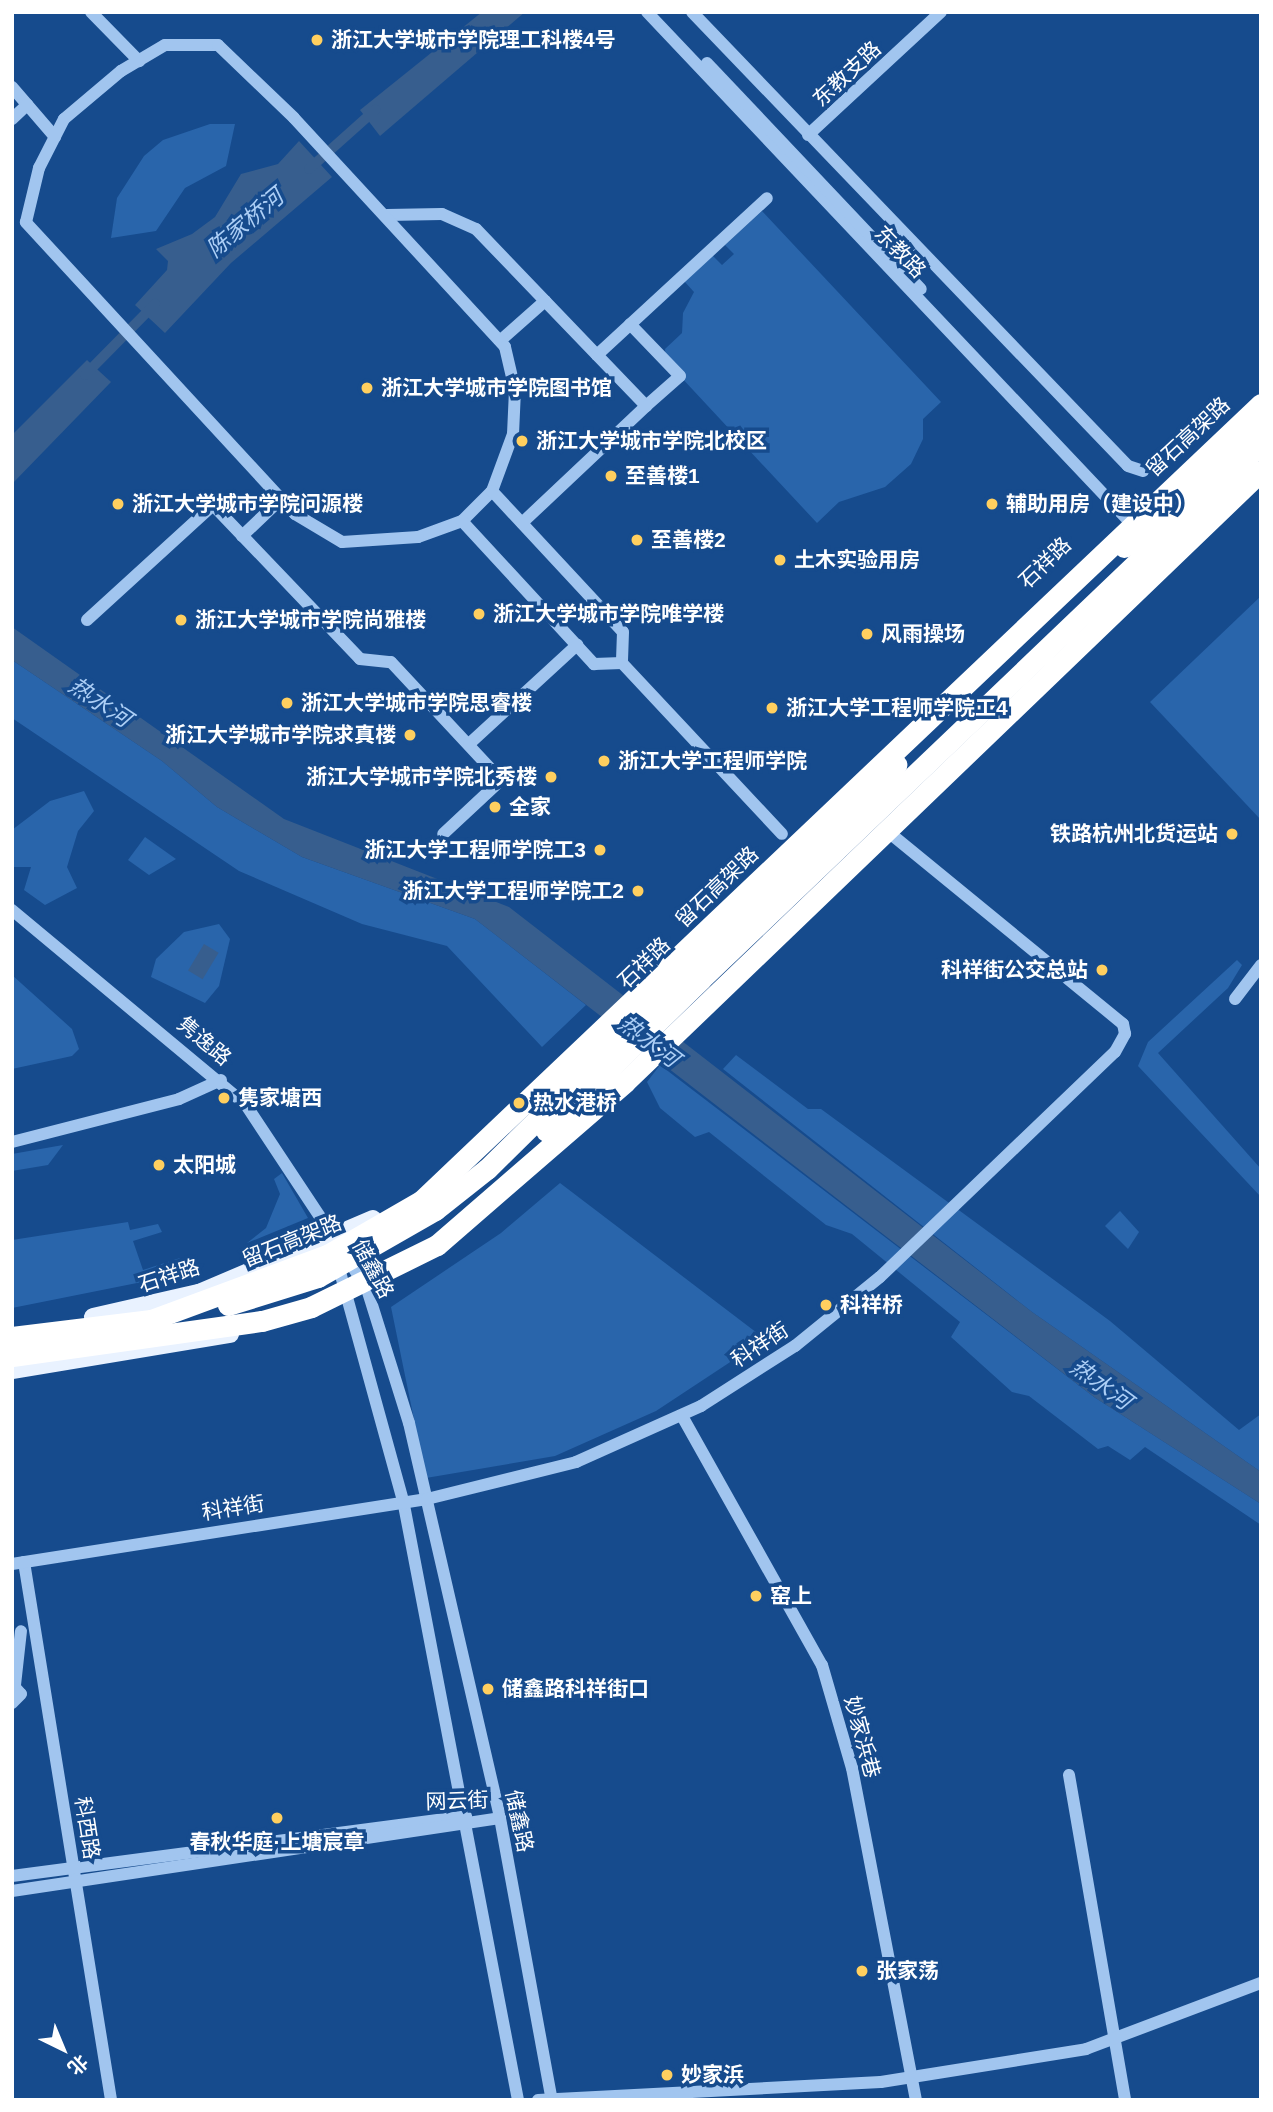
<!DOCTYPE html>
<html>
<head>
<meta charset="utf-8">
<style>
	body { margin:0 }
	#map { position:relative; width:1273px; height:2112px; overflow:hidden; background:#164b8d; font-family:Arial,"Noto Sans SC",sans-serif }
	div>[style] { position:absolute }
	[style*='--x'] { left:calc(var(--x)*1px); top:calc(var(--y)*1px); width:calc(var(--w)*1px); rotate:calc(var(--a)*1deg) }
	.green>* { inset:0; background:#2965ab }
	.water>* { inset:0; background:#375e8e; transform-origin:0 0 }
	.canal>* { height:10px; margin:-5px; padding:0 5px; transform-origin:5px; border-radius:5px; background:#375e8e }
	.minor>* { height:12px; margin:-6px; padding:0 6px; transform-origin:6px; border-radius:6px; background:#a1c5ef }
	.major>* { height:18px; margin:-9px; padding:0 9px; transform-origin:9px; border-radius:9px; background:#e9f2ff }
	.highway>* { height:21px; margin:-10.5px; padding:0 10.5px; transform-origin:10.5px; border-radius:10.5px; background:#fff }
	.highway-bridge>* { height:21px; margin:-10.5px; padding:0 10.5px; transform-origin:10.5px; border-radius:10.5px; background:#fff }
	.dots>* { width:19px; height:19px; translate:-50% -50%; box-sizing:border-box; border:4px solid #164b8d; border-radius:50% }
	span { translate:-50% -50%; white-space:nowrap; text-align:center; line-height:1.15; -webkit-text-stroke:7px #164b8d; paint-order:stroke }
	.poi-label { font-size:21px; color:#fff; font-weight:700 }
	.left { translate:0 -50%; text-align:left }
	.right { translate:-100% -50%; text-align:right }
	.street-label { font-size:21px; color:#fff }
	.water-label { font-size:23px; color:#adcff6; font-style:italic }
	.frame { position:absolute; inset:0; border:14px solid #fff; pointer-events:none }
	.north { position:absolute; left:28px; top:2014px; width:70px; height:70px; -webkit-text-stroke:5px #164b8d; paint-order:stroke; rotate:137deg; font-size:19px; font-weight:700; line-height:28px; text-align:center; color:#fff }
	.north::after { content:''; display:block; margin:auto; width:24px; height:32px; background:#fff; clip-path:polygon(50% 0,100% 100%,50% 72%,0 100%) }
</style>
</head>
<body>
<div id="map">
	<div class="green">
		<div style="clip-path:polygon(210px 124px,235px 124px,226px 166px,185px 188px,156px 231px,111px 238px,117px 198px,144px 156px,163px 140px)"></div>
		<div style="clip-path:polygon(762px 211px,941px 402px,923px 419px,923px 439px,911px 464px,885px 487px,839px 502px,817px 523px,666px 361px,665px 349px,682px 333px,683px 313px,694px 292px,684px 281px,712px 255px,722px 265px,734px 254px,725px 245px)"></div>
		<div style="clip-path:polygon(1261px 596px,1261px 820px,1150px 702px)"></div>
		<div style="clip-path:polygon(12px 660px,162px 761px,217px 807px,302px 857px,475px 919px,586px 1005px,542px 1047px,447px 946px,362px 924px,239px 871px,12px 718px)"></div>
		<div style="clip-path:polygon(84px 791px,94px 811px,78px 831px,67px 867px,77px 888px,45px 905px,24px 890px,31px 867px,12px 867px,12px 830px,50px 801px)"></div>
		<div style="clip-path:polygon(145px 837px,176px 859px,149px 875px,128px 860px)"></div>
		<div style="clip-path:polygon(219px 924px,230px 939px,219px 986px,205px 1003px,151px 977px,156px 959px,184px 932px)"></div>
		<div style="clip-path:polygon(1237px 960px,1242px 965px,1228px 988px,1158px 1053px,1261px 1169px,1261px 1197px,1138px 1066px,1148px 1042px)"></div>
		<div style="clip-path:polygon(12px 975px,72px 1029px,79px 1049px,72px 1056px,12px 1069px)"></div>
		<div style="clip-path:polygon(736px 1055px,808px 1109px,821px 1109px,1110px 1321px,1239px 1430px,1261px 1414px,1261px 1472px,1032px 1312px,723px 1069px)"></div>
		<div style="clip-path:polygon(660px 1065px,1094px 1397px,1261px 1504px,1261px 1525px,1145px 1447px,1130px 1460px,1108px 1446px,1098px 1449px,1029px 1396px,1012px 1392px,951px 1337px,960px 1322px,852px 1234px,826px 1225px,709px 1132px,695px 1137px,660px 1108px,647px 1082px)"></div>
		<div style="clip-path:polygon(63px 1145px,48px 1165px,12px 1171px,12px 1154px)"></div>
		<div style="clip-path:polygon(282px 1173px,308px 1218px,247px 1243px,266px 1228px,280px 1194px,274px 1179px)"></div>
		<div style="clip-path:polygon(560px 1183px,765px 1339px,656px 1411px,555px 1456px,426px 1478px,391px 1307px,501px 1233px)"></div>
		<div style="clip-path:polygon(1120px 1211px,1139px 1232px,1128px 1249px,1105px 1226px)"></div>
		<div style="clip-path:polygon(128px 1222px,130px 1230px,158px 1224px,162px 1232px,133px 1241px,143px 1270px,180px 1258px,167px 1277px,12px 1308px,12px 1240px)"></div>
	</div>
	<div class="water">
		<div style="clip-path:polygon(482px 12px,525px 12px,380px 136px,360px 110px)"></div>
		<div style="clip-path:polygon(299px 141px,332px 177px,231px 263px,165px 333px,135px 305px,167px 270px,168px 261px,156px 249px,192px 234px,215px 217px,241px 174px,278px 164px)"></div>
		<div style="clip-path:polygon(87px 360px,111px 382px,12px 484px,12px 435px)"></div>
		<div style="clip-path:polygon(12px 627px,284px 819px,509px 907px,1032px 1312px,1261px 1472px,1261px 1504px,1094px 1397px,475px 919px,302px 857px,217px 807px,162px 761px,12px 660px)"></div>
		<div style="left:204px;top:944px;width:17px;height:31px;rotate:31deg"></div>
	</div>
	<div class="canal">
		<div style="--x:309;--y:169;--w:89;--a:-41.8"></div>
		<div style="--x:85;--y:375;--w:100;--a:-45.4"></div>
	</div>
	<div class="minor">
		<div style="--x:91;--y:12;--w:69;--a:45.6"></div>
		<div style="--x:647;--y:12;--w:697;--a:46.57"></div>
		<div style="--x:692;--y:12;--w:629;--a:46.16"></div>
		<div style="--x:1128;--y:466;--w:16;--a:18"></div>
		<div style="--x:707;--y:63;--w:311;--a:46.6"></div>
		<div style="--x:12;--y:87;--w:66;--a:49.3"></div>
		<div style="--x:12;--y:119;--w:21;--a:-43"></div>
		<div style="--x:808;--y:135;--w:181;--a:-42.8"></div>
		<div style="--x:387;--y:215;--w:55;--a:-1"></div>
		<div style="--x:442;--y:214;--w:37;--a:24"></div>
		<div style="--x:476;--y:229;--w:100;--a:46.2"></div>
		<div style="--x:545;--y:301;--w:60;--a:138.4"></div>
		<div style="--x:545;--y:301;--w:75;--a:46.1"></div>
		<div style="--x:597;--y:355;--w:231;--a:-42.7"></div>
		<div style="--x:597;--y:355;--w:71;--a:46.1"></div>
		<div style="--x:646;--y:406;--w:45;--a:-41.4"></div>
		<div style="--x:680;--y:376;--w:72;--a:-133.9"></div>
		<div style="--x:492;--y:491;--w:42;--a:135"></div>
		<div style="--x:462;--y:521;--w:47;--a:160"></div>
		<div style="--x:418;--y:537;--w:76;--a:176.2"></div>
		<div style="--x:342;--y:542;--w:55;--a:-149.2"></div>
		<div style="--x:295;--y:514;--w:397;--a:-132.7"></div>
		<div style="--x:26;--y:222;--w:56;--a:-76.5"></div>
		<div style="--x:39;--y:168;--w:55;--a:-63"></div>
		<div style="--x:64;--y:119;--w:75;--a:-40.1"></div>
		<div style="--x:121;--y:71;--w:51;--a:-30.6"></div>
		<div style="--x:165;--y:45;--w:53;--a:0"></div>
		<div style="--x:218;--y:45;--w:105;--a:43.8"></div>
		<div style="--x:294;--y:118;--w:311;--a:47.3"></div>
		<div style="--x:505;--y:347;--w:44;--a:76.9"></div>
		<div style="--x:515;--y:390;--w:44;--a:92.6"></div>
		<div style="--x:513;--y:434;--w:61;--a:110.2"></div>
		<div style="--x:492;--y:491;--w:192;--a:47.1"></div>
		<div style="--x:623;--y:632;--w:31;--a:92"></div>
		<div style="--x:622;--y:663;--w:234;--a:46.9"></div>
		<div style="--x:462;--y:521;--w:195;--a:47.3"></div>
		<div style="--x:594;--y:664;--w:28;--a:-2"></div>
		<div style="--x:522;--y:523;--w:170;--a:-43.3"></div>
		<div style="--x:242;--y:536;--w:54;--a:-43.5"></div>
		<div style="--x:87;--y:620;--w:171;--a:-42.4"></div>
		<div style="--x:213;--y:505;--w:213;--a:46.3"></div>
		<div style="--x:360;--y:659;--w:31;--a:6"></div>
		<div style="--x:391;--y:662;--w:161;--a:47"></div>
		<div style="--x:501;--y:780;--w:79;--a:137"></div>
		<div style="--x:469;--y:744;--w:147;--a:-42.5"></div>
		<div style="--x:12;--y:910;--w:305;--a:39.8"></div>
		<div style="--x:246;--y:1105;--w:163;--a:56.5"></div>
		<div style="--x:1235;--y:999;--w:43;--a:-52.6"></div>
		<div style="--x:12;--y:1142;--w:172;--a:-14.4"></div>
		<div style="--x:179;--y:1099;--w:46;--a:-24.3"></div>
		<div style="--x:346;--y:1256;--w:39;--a:58"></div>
		<div style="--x:367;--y:1289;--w:140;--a:72.6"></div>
		<div style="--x:409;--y:1423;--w:405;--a:77"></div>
		<div style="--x:500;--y:1818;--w:287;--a:79.6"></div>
		<div style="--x:337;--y:1261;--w:248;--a:74.6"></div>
		<div style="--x:403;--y:1500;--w:611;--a:79.15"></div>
		<div style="--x:682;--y:1416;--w:286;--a:60.7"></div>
		<div style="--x:822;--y:1665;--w:107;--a:73.8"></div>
		<div style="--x:852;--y:1768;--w:338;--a:79.1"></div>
		<div style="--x:24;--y:1562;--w:545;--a:80.81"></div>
		<div style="--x:12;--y:1564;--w:420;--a:-8.9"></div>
		<div style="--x:427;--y:1499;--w:154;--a:-13.9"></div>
		<div style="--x:576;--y:1462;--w:137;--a:-24.1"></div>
		<div style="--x:701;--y:1406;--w:112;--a:-32.6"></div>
		<div style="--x:795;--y:1346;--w:109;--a:-39.1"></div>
		<div style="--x:880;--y:1277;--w:325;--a:-43.8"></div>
		<div style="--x:1115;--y:1052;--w:21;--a:-61"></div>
		<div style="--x:1125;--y:1034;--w:10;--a:-101"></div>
		<div style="--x:1123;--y:1024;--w:300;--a:-140.7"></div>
		<div style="--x:12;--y:1684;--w:13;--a:48"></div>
		<div style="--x:21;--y:1694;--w:13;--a:135"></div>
		<div style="--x:15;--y:1685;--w:54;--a:-83.7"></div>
		<div style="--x:1069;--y:1775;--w:330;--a:80.2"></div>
		<div style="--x:12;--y:1876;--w:458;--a:-7.5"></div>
		<div style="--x:12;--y:1891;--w:493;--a:-8.5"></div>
		<div style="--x:538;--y:2100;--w:343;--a:-3"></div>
		<div style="--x:881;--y:2082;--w:208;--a:-9.1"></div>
		<div style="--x:1086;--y:2049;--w:187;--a:-20.7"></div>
	</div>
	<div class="major">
		<div style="--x:93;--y:1317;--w:109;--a:-12.8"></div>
		<div style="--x:199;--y:1293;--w:189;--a:-23"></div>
		<div style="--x:12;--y:1370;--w:221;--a:-9.4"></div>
	</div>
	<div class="highway">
		<div style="--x:1124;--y:547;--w:185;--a:-42.4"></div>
		<div style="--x:691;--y:968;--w:289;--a:-44.7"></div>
		<div style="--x:701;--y:979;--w:774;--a:-43.69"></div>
	</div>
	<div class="highway-bridge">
		<div style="--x:546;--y:1131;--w:217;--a:-44.4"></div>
		<div style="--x:228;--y:1305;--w:94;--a:-17.3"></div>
		<div style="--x:318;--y:1277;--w:135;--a:-29.8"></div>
		<div style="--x:435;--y:1210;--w:66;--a:-38.3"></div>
		<div style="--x:487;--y:1169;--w:286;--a:-44.6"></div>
		<div style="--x:12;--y:1337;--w:140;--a:-7"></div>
		<div style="--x:151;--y:1320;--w:188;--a:-20.3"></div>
		<div style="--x:327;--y:1255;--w:108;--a:-29.9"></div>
		<div style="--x:421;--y:1201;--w:1158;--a:-43.5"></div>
		<div style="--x:12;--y:1356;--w:252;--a:-8"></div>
		<div style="--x:262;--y:1321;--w:51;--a:-15.9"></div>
		<div style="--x:311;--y:1307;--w:140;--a:-26.2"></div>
		<div style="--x:437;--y:1245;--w:249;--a:-40.9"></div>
		<div style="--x:625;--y:1082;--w:882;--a:-43.85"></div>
	</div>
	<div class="dots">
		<div style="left:317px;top:40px;background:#ffcf5f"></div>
		<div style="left:367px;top:388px;background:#ffcf5f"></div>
		<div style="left:522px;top:441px;background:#ffcf5f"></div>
		<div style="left:611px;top:476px;background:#ffcf5f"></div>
		<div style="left:118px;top:504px;background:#ffcf5f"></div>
		<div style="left:992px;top:504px;background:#ffcf5f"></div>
		<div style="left:637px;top:540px;background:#ffcf5f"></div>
		<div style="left:780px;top:560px;background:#ffcf5f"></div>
		<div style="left:479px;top:614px;background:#ffcf5f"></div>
		<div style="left:181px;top:620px;background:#ffcf5f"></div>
		<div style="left:867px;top:634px;background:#ffcf5f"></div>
		<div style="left:287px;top:703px;background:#ffcf5f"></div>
		<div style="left:772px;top:708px;background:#ffcf5f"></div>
		<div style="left:410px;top:735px;background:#ffcf5f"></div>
		<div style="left:604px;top:761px;background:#ffcf5f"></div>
		<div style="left:551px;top:777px;background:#ffcf5f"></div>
		<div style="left:495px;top:807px;background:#ffcf5f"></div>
		<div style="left:1232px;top:834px;background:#ffcf5f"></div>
		<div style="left:600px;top:850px;background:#ffcf5f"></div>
		<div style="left:638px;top:891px;background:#ffcf5f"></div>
		<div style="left:1102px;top:970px;background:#ffcf5f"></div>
		<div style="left:224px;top:1098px;background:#ffcf5f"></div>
		<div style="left:519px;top:1103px;background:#ffcf5f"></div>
		<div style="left:159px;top:1165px;background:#ffcf5f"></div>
		<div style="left:826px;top:1305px;background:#ffcf5f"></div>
		<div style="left:756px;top:1596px;background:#ffcf5f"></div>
		<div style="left:488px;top:1689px;background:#ffcf5f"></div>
		<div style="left:277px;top:1818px;background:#ffcf5f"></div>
		<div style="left:862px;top:1971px;background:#ffcf5f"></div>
		<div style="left:667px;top:2075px;background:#ffcf5f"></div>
	</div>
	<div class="poi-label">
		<span class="left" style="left:331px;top:40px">浙江大学城市学院理工科楼4号</span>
		<span class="left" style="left:381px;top:388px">浙江大学城市学院图书馆</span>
		<span class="left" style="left:536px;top:441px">浙江大学城市学院北校区</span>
		<span class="left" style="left:625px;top:476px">至善楼1</span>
		<span class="left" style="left:132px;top:504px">浙江大学城市学院问源楼</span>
		<span class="left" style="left:1006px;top:504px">辅助用房（建设中）</span>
		<span class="left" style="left:651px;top:540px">至善楼2</span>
		<span class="left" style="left:794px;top:560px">土木实验用房</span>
		<span class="left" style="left:493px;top:614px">浙江大学城市学院唯学楼</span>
		<span class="left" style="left:195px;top:620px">浙江大学城市学院尚雅楼</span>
		<span class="left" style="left:881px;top:634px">风雨操场</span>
		<span class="left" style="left:301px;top:703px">浙江大学城市学院思睿楼</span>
		<span class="left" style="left:786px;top:708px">浙江大学工程师学院工4</span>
		<span class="right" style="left:396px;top:735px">浙江大学城市学院求真楼</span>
		<span class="left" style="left:618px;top:761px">浙江大学工程师学院</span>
		<span class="right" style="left:537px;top:777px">浙江大学城市学院北秀楼</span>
		<span class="left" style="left:509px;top:807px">全家</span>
		<span class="right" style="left:1218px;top:834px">铁路杭州北货运站</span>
		<span class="right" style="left:586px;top:850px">浙江大学工程师学院工3</span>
		<span class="right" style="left:624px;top:891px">浙江大学工程师学院工2</span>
		<span class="right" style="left:1088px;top:970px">科祥街公交总站</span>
		<span class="left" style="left:238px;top:1098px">隽家塘西</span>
		<span class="left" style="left:533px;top:1103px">热水港桥</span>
		<span class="left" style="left:173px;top:1165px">太阳城</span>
		<span class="left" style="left:840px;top:1305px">科祥桥</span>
		<span class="left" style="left:770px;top:1596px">窑上</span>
		<span class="left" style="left:502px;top:1689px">储鑫路科祥街口</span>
		<span style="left:277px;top:1842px">春秋华庭·上塘宸章</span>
		<span class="left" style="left:876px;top:1971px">张家荡</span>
		<span class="left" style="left:681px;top:2075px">妙家浜</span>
	</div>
	<div class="street-label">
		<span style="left:847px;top:74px;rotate:-43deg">东教支路</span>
		<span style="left:900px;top:252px;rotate:46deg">东教路</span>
		<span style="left:1188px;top:437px;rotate:-43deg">留石高架路</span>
		<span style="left:1045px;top:563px;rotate:-44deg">石祥路</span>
		<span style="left:717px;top:887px;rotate:-44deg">留石高架路</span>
		<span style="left:644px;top:963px;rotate:-44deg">石祥路</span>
		<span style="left:204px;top:1041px;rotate:40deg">隽逸路</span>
		<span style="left:292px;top:1241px;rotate:-22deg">留石高架路</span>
		<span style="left:373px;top:1269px;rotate:62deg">储鑫路</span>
		<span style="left:169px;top:1276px;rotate:-18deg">石祥路</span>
		<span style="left:760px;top:1345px;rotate:-33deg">科祥街</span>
		<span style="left:233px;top:1508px;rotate:-9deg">科祥街</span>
		<span style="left:862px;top:1737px;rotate:75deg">妙家浜巷</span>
		<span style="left:457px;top:1801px;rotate:-2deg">网云街</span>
		<span style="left:519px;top:1821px;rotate:78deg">储鑫路</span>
		<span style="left:87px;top:1828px;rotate:81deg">科西路</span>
	</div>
	<div class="water-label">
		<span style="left:245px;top:223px;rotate:-40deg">陈家桥河</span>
		<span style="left:100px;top:702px;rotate:34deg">热水河</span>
		<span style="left:649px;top:1041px;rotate:37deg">热水河</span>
		<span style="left:1101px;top:1384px;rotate:36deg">热水河</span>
	</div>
	<div class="frame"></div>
	<div class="north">北</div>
</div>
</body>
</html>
